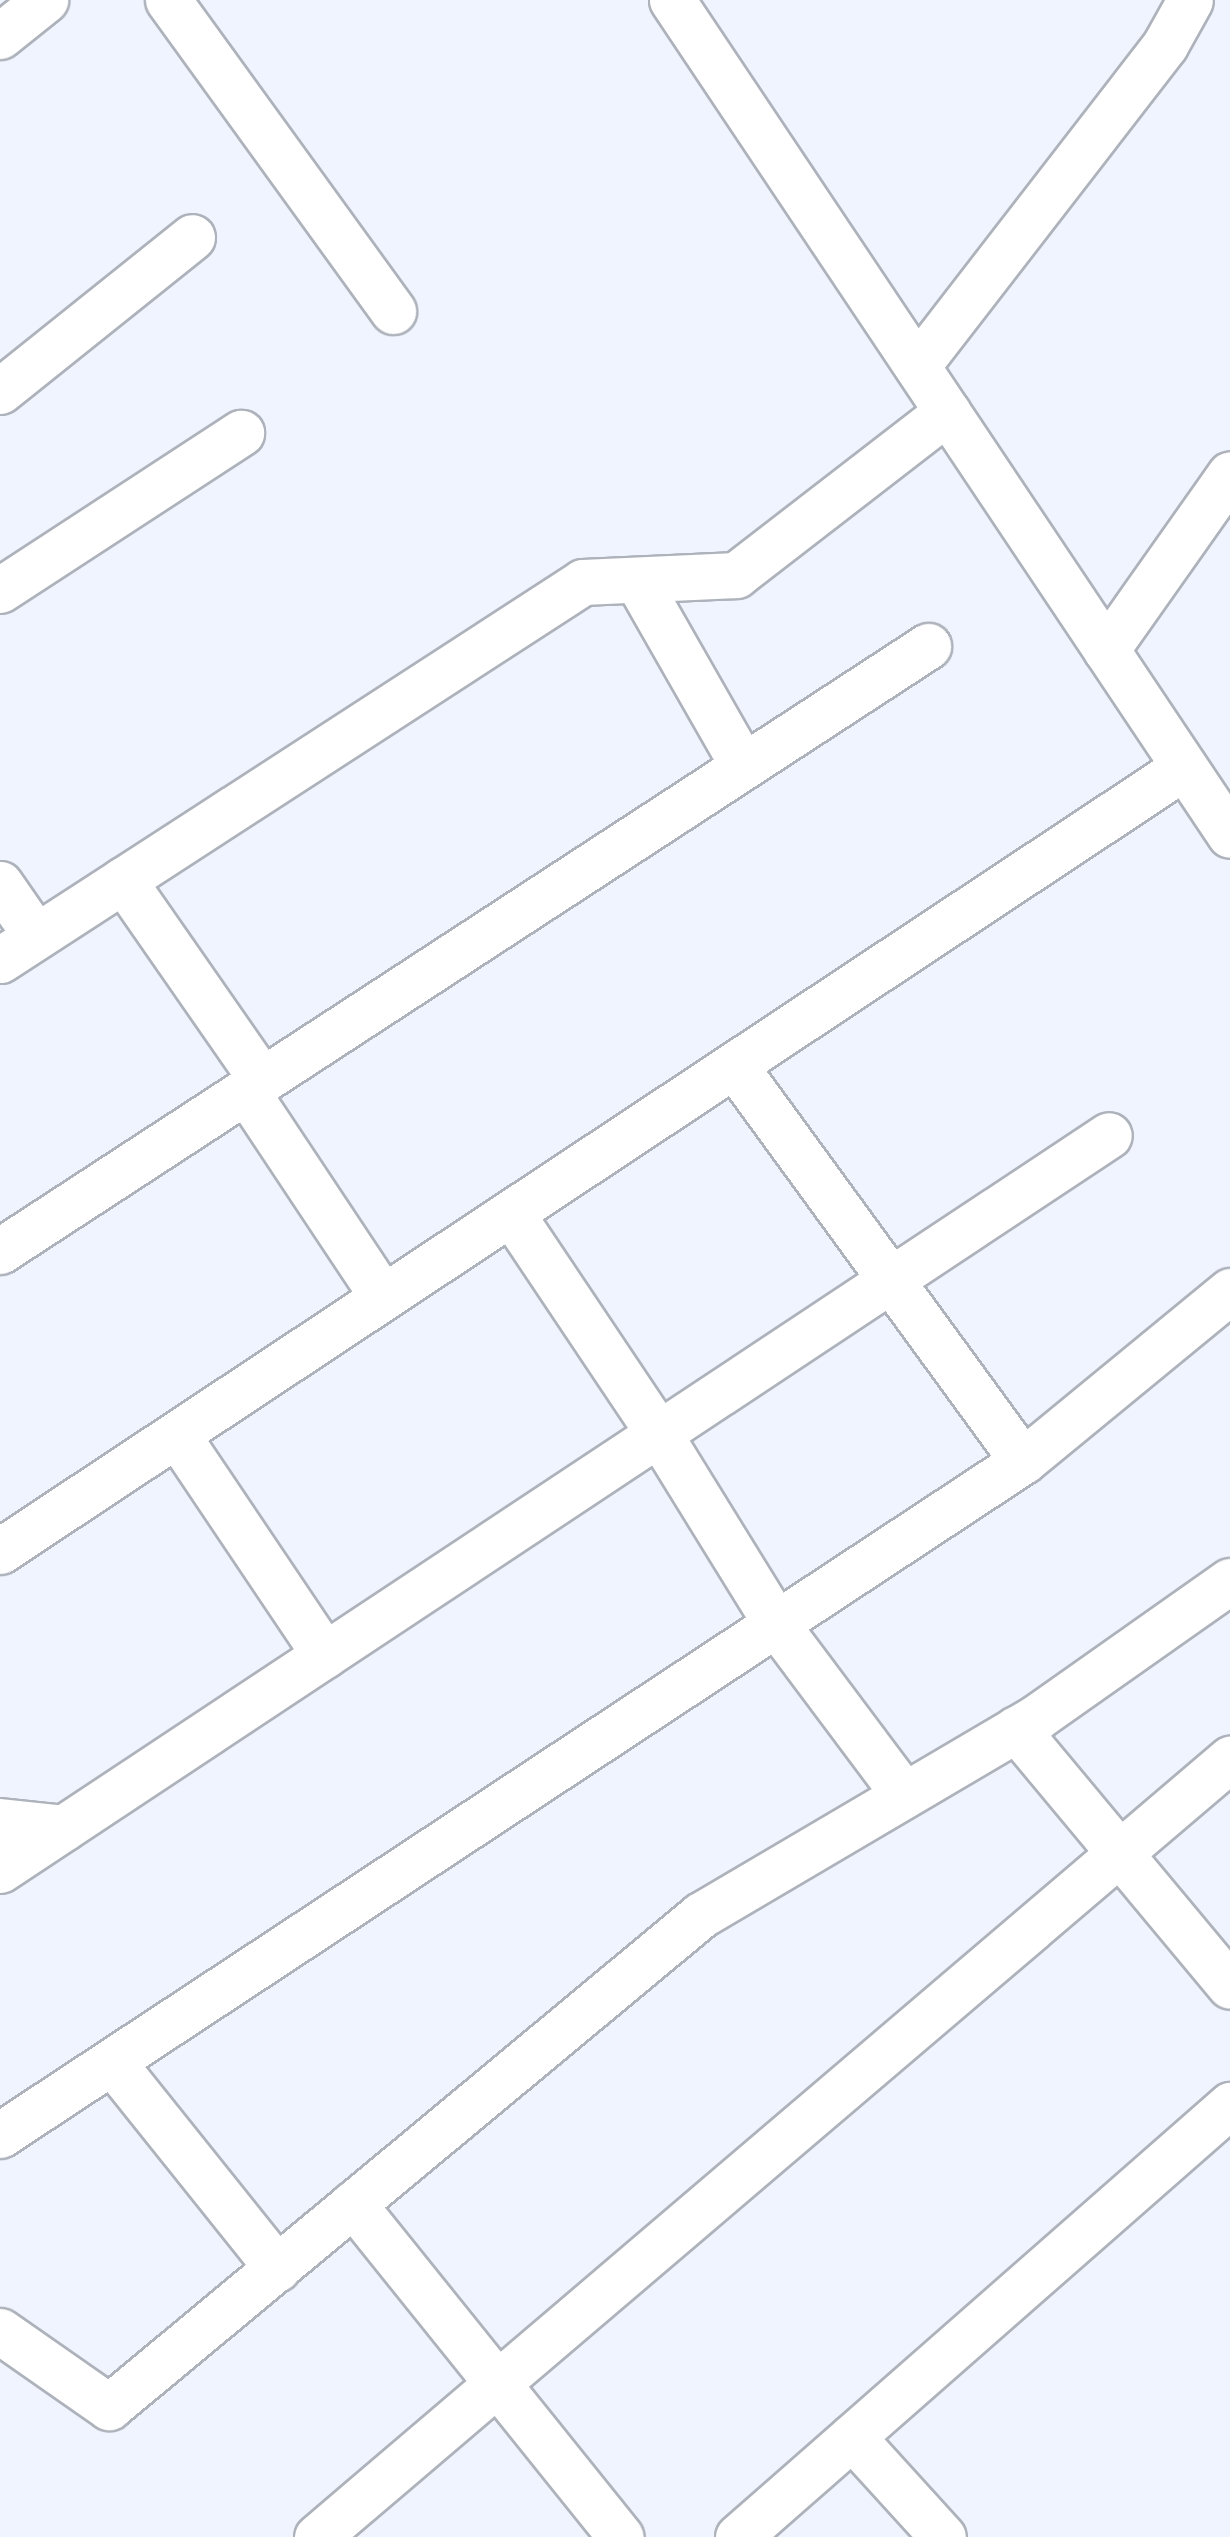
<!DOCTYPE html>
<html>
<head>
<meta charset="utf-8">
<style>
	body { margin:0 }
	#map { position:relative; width:1230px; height:2537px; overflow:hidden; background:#f0f4fe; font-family:"Libre Baskerville",serif }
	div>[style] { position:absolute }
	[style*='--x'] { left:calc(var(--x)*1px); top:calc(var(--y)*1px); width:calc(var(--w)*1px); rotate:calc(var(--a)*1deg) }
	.roads { filter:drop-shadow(2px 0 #adb2bb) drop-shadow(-2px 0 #adb2bb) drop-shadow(0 2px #adb2bb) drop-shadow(0 -2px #adb2bb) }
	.minor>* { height:45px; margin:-22.5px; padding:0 22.5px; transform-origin:22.5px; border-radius:22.5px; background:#fff }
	span { translate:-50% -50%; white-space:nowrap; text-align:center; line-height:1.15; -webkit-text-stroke:10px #f0f4fe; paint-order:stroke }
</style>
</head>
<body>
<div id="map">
	<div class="roads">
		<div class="minor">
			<div style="--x:168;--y:0;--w:384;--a:54.1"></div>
			<div style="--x:672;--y:0;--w:1004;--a:56.25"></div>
			<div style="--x:0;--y:36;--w:58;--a:-38.7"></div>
			<div style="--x:917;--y:366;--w:406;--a:-52.3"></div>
			<div style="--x:1165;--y:45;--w:51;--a:-60.9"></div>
			<div style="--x:0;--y:391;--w:246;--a:-38.7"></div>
			<div style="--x:637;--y:580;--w:214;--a:60.3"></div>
			<div style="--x:0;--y:590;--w:288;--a:-33.1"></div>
			<div style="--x:1106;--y:650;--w:215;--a:-54.8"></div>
			<div style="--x:123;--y:880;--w:244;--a:55.2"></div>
			<div style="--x:0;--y:884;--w:63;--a:55.3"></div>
			<div style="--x:0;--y:960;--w:695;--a:-32.96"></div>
			<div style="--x:583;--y:582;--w:153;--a:-2.6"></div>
			<div style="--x:736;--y:575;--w:267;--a:-37.7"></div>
			<div style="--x:734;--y:1065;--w:490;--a:53.9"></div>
			<div style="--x:246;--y:1091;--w:247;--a:56.4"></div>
			<div style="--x:511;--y:1213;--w:266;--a:56.2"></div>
			<div style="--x:659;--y:1434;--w:225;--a:58.3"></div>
			<div style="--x:777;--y:1625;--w:212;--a:53.2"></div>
			<div style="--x:0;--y:1251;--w:1108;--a:-33.1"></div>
			<div style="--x:177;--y:1435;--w:265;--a:56.1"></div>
			<div style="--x:0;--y:1551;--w:1420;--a:-33.51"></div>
			<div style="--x:1016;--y:1729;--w:334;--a:50.2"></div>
			<div style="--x:0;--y:1821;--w:64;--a:6.2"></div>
			<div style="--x:0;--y:1870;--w:1330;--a:-33.53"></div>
			<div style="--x:113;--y:2063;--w:263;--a:51.3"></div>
			<div style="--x:0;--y:2135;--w:1225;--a:-33.38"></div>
			<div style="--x:1023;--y:1461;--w:268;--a:-39.4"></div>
			<div style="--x:353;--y:2204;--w:427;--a:51.2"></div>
			<div style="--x:0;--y:2331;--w:133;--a:34.9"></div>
			<div style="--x:109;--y:2407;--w:770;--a:-39.73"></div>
			<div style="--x:701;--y:1915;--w:390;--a:-30.5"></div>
			<div style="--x:1037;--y:1717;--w:236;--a:-35.2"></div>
			<div style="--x:852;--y:2437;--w:135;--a:47.7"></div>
			<div style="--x:317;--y:2537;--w:1200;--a:-40.44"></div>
			<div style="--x:738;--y:2537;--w:655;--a:-41.28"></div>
		</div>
	</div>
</div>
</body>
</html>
